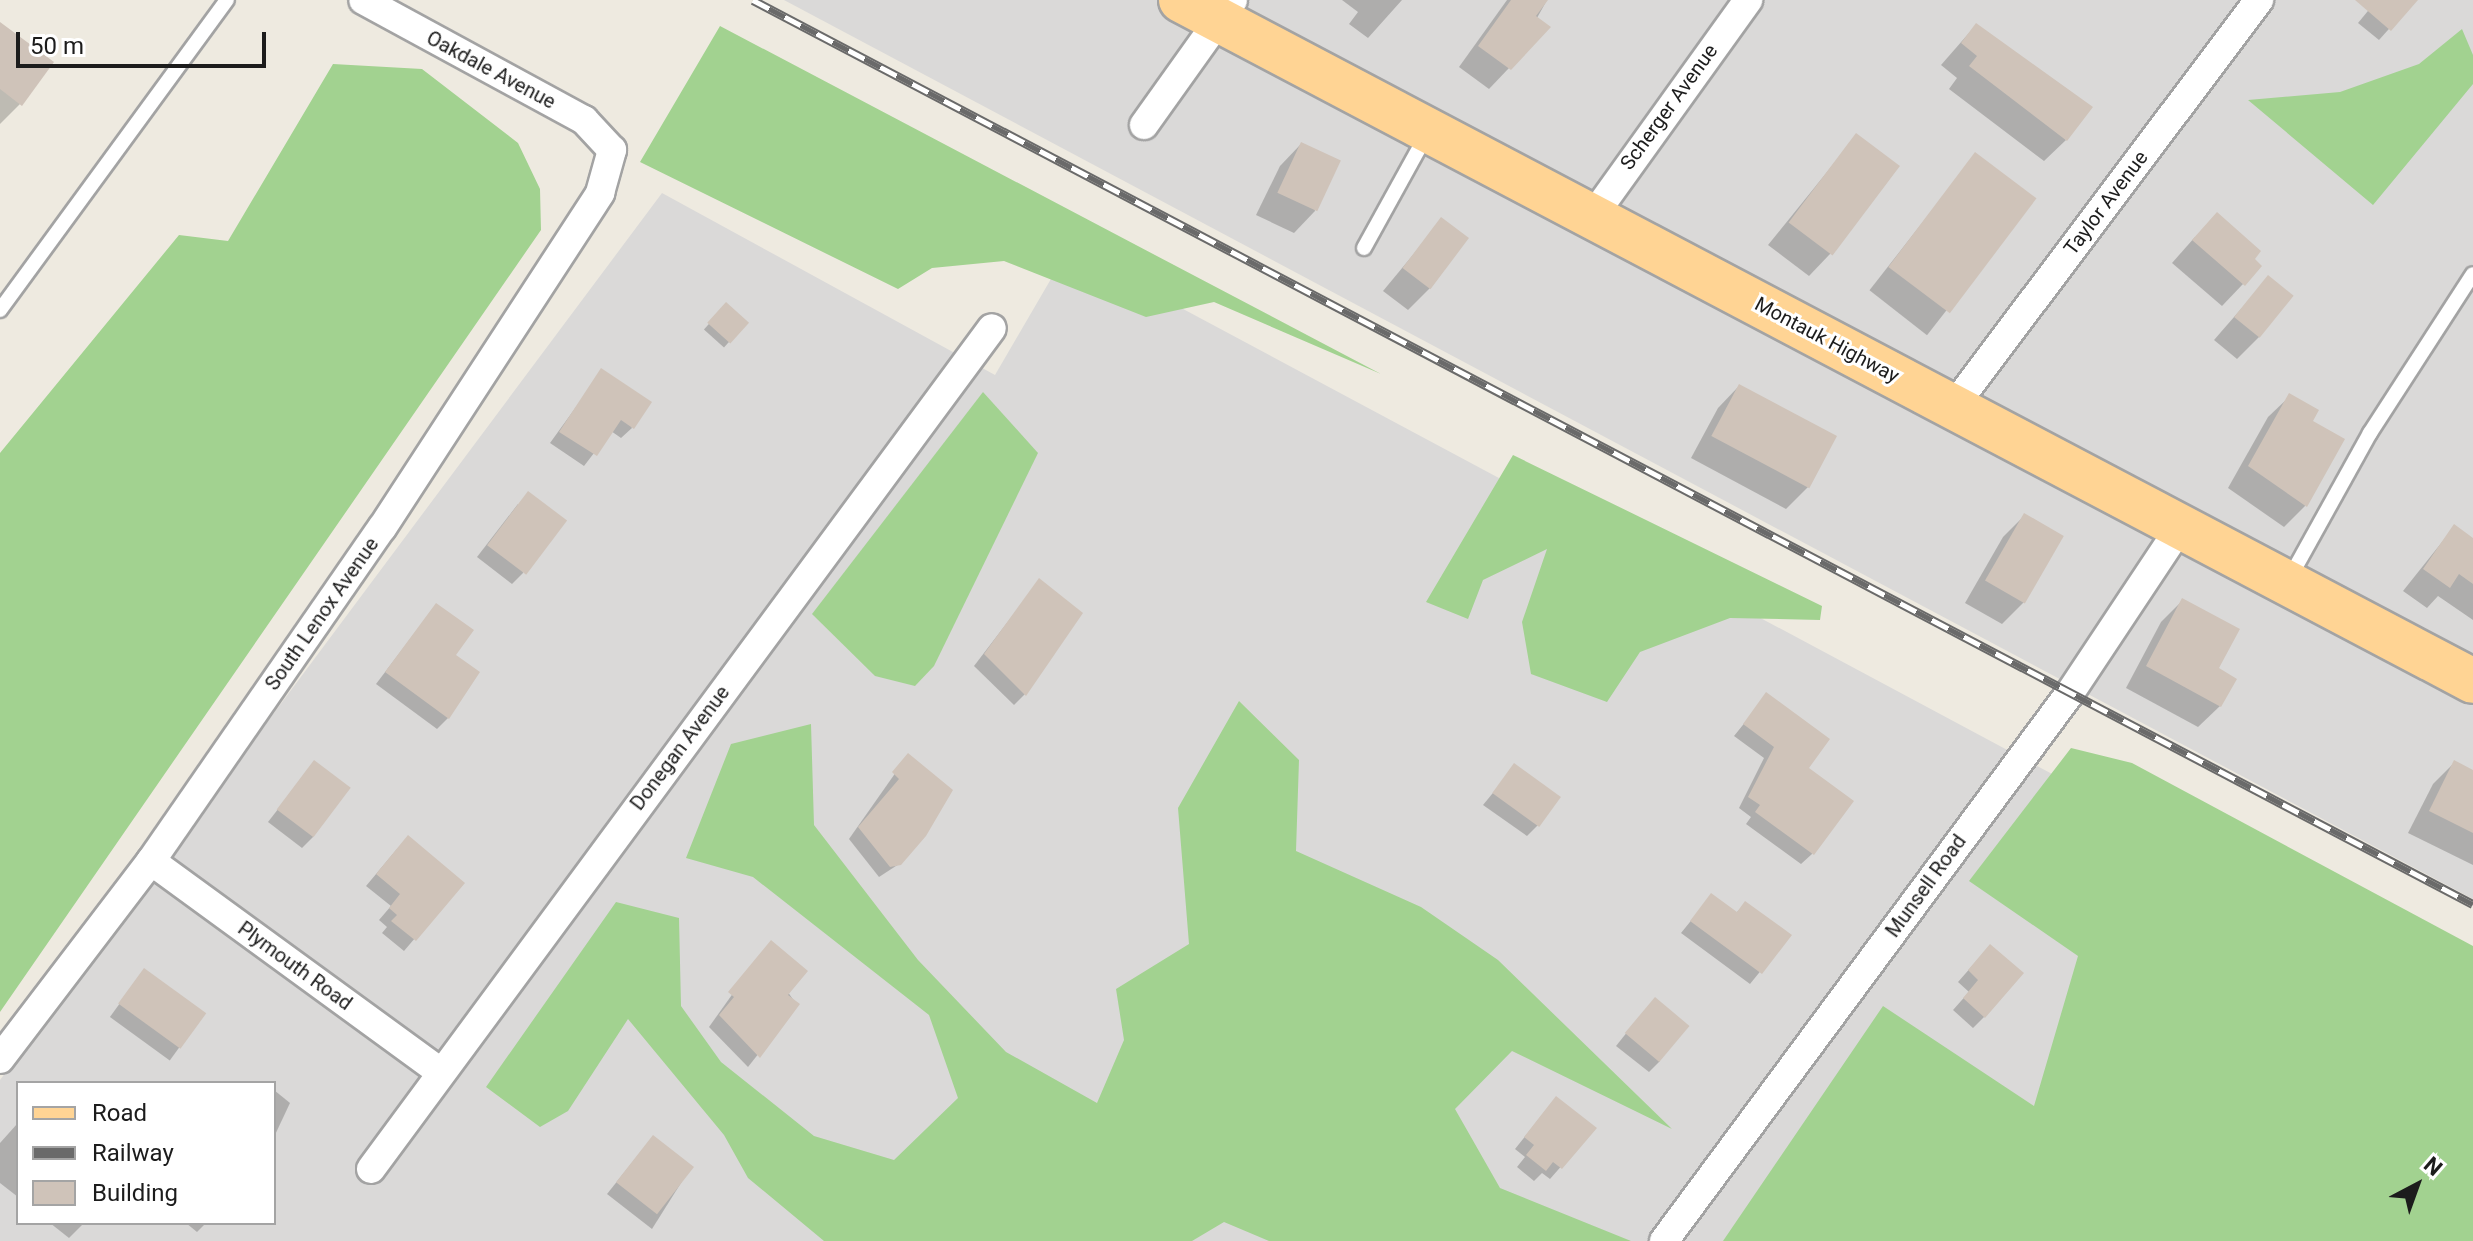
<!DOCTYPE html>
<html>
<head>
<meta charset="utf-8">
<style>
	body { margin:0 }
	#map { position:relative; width:2473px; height:1241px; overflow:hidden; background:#eeeae0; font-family:Roboto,sans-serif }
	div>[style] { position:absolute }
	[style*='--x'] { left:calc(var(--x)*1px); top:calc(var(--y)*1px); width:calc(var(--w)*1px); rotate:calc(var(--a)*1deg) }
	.residential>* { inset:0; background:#dad9d8 }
	.forest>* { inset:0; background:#a2d290 }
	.shadow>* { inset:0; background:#0003; transform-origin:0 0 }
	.building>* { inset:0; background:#cfc3b9; transform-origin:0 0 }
	.roads { filter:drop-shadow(2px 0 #a3a3a3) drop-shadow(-2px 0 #a3a3a3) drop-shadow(0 2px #a3a3a3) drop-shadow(0 -2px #a3a3a3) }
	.lane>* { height:14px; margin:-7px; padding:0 7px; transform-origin:7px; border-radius:7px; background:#fff }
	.street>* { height:28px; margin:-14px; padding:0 14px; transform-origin:14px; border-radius:14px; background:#fff }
	.primary>* { height:44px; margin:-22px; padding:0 22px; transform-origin:22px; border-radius:22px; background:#ffd494 }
	.rail>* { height:9px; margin-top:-4.5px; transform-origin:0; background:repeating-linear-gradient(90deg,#fff 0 18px,#6a6a6a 0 36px); box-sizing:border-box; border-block:2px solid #6a6a6a }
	span { translate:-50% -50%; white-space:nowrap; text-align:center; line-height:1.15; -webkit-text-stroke:6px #fff; paint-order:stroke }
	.street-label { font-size:20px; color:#1c1c1c }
	.legend { position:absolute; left:16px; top:1081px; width:260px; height:144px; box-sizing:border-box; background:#fff; border:2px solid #a4a4a4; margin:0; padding:10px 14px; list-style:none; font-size:24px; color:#1c1c1c }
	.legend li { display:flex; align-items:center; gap:16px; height:40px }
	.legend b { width:40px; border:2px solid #a4a4a4 }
	.north { position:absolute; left:2377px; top:1145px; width:80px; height:80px; -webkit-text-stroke:6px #fff; paint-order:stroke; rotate:41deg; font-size:22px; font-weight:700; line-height:32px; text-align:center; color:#1c1c1c }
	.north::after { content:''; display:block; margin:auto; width:28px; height:36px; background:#1c1c1c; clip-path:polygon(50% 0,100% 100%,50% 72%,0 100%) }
	.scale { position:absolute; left:16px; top:32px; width:250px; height:36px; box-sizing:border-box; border:4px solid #1c1c1c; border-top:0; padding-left:10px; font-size:24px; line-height:28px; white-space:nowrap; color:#1c1c1c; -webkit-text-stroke:6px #fff; paint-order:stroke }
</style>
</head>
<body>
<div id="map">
	<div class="residential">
		<div style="clip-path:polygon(784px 0,2473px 0,2473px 899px)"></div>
		<div style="clip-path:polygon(evenodd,662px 193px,995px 375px,1069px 248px,2069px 783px,2154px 988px,2019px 1158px,1743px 1241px,0 1241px,0 1080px,662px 193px,18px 1083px,274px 1083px,274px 1223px,18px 1223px,18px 1083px)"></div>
	</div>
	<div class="forest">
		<div style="clip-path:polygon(720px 26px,1381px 374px,1214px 302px,1146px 317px,1004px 261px,932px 268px,898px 289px,640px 162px)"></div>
		<div style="clip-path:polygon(2462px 29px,2473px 55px,2473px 84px,2373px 205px,2248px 100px,2340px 92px,2419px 64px)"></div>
		<div style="clip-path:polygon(333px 64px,422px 69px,518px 143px,540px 189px,541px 230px,0 1012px,0 453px,179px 235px,228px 241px)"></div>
		<div style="clip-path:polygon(983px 392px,1038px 453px,934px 666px,915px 686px,875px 676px,812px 614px)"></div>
		<div style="clip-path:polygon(1513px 455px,1822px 606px,1820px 620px,1730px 618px,1640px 652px,1607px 702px,1531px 674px,1522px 622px,1547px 549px,1483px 580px,1468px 619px,1426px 602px)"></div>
		<div style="clip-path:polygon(1239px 701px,1299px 760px,1296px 851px,1421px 907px,1498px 960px,1672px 1129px,1512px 1051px,1455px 1109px,1500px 1188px,1631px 1241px,1269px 1241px,1224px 1222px,1192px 1241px,824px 1241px,748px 1178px,724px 1135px,628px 1019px,568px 1111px,540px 1127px,486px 1087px,616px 902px,679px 918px,681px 1006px,721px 1062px,814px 1136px,894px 1160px,958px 1098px,929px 1015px,753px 877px,686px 858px,731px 744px,811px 724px,814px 825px,918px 960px,1006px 1052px,1097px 1103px,1124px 1040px,1116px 989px,1189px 944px,1178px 808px)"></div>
		<div style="clip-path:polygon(2071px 748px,2132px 763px,2473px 946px,2473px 1241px,1723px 1241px,1883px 1006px,2034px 1106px,2078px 956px,1969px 881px)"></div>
	</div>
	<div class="shadow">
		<div style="clip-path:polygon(1342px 0,1402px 0,1368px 38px,1349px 24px,1358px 12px)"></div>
		<div style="clip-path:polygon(1507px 0,1547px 0,1509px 68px,1489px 89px,1459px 67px)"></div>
		<div style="clip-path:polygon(2377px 0,2415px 0,2379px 40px,2358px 23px)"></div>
		<div style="clip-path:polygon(0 24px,20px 104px,0 124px)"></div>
		<div style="clip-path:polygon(1976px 25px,2066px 140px,2044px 161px,1949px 89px,1957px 78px,1941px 65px)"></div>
		<div style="clip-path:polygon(1857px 135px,1830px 254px,1809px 276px,1768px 245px)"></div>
		<div style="clip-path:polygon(1301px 144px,1315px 211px,1294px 233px,1256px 215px,1280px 166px)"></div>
		<div style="left:1976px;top:154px;width:73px;height:173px;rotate:38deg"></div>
		<div style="clip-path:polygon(1442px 220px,1430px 288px,1408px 310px,1383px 291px)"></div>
		<div style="clip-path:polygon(2195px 237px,2252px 259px,2243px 284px,2222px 306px,2172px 263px)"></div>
		<div style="clip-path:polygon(2268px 278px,2259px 337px,2237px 359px,2214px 340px)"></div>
		<div style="left:726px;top:305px;width:27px;height:33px;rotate:42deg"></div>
		<div style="clip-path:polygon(602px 371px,632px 428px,621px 438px,611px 431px,584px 466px,550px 443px)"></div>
		<div style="clip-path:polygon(1739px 386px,1808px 487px,1786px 509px,1691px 458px,1718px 408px)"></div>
		<div style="clip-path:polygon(2290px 396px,2305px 506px,2284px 527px,2228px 488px,2268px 417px)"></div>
		<div style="clip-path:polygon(518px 504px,523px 573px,512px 584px,477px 557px)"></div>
		<div style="clip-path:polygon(2024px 516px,2024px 602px,2002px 624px,1965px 603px,2003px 537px)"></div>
		<div style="clip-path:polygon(2454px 527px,2473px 540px,2473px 620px,2438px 596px,2427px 608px,2403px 591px)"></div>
		<div style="clip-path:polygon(1039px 581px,1025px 694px,1014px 705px,974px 666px)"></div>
		<div style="clip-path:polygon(2183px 600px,2216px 669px,2220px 706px,2198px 727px,2126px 688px,2161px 622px)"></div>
		<div style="clip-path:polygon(436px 605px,453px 655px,448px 718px,437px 729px,376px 684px)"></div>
		<div style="clip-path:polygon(1767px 695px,1806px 768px,1812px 854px,1801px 864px,1746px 824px,1751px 817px,1739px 808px,1764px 758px,1734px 736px)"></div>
		<div style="clip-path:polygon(908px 755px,899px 864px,879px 877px,849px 839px)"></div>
		<div style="clip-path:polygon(2455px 762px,2473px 772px,2473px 865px,2408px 833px,2433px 784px)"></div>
		<div style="clip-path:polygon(314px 763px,313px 837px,302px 848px,268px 822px)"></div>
		<div style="clip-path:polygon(1515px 766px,1538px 825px,1527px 836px,1483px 805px)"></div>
		<div style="clip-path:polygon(397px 849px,462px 883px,404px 951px,382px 933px,387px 927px,379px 920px,391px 906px,366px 886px)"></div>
		<div style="clip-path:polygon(1711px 896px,1735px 914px,1746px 903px,1789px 936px,1750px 984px,1681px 933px)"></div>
		<div style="clip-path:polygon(761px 954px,797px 1005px,748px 1067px,709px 1027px)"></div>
		<div style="clip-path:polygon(1980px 957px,1984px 1017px,1973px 1028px,1953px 1010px,1969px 992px,1958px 982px)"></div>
		<div style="left:144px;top:970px;width:74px;height:58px;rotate:36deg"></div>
		<div style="clip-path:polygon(1644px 1011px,1660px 1061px,1649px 1072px,1616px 1046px)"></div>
		<div style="clip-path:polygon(274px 1090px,290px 1103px,274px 1137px)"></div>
		<div style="clip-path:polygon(1546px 1110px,1594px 1129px,1550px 1179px,1542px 1173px,1534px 1181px,1517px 1167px,1525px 1157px,1515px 1149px)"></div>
		<div style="clip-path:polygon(17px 1124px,18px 1124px,18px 1197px,0 1183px,0 1143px)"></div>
		<div style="clip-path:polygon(643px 1149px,691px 1167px,652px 1229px,607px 1194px)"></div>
		<div style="clip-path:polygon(50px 1223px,84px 1223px,69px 1238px)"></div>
		<div style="clip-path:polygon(186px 1223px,206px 1223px,197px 1232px)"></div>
	</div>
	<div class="building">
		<div style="clip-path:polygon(1511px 0,1548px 0,1536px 16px,1551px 27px,1511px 70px,1478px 46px)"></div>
		<div style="clip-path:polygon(2355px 0,2418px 0,2391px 31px)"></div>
		<div style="clip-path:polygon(0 22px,54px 62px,22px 106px,0 89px)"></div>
		<div style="clip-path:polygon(1976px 23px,2093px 107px,2067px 141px,1969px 66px,1977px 56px,1961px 43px)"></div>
		<div style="left:1856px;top:133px;width:55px;height:112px;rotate:37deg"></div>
		<div style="left:1301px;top:142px;width:44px;height:56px;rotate:25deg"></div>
		<div style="left:1975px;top:152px;width:77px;height:144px;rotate:37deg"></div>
		<div style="clip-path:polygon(2217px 212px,2261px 251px,2255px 259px,2262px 266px,2245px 286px,2192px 240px)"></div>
		<div style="left:1441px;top:217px;width:35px;height:64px;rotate:37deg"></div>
		<div style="left:2268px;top:275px;width:33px;height:54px;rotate:39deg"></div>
		<div style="left:726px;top:302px;width:31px;height:28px;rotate:42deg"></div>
		<div style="clip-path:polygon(601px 368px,652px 402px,634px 429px,621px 420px,597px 456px,559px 432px)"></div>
		<div style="left:1739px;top:384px;width:111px;height:59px;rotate:28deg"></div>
		<div style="clip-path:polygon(2289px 393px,2319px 410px,2313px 421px,2345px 439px,2307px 507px,2248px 466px)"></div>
		<div style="left:528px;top:491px;width:49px;height:68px;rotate:37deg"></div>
		<div style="left:2024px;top:513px;width:46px;height:78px;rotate:30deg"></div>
		<div style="clip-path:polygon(2454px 524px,2473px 538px,2473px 584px,2459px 574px,2450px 588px,2423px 569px)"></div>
		<div style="clip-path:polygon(1039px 578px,1083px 613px,1026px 696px,984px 654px)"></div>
		<div style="clip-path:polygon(2182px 598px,2240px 629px,2219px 668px,2237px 679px,2221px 707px,2146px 666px)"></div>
		<div style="clip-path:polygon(436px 603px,474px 630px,456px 655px,480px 672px,449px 719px,385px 672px)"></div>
		<div style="clip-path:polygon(1766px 692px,1830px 739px,1809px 768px,1854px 801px,1814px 855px,1755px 812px,1760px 805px,1748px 797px,1774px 747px,1743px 724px)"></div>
		<div style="clip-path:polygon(908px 753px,953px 790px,926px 836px,901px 865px,890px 867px,858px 827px,899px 779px,892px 772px)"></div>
		<div style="left:314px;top:760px;width:46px;height:62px;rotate:37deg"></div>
		<div style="clip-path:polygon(2454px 760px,2473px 770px,2473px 833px,2429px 811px)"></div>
		<div style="left:1514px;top:763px;width:58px;height:37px;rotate:36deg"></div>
		<div style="clip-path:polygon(408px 835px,465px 883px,416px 941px,391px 921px,397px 915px,389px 908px,400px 894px,376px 874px)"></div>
		<div style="clip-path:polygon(1711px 893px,1737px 912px,1745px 901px,1792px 935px,1762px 974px,1690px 921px)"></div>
		<div style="clip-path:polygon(771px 940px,808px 971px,788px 995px,800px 1004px,760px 1058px,719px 1015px,734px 997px,728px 992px)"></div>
		<div style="clip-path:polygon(1990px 944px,2024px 973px,1985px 1018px,1963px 998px,1978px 980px,1968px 970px)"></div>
		<div style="left:144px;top:968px;width:77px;height:44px;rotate:36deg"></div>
		<div style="left:1655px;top:997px;width:45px;height:47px;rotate:40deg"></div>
		<div style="clip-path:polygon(1556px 1096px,1597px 1128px,1562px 1169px,1553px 1162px,1546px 1171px,1526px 1155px,1534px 1145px,1524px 1137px)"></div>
		<div style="left:653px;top:1135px;width:52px;height:60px;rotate:38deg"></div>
	</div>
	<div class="roads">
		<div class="lane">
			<div style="--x:1364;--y:248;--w:130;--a:-61.1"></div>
			<div style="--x:0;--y:310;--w:384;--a:-53.8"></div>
			<div style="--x:2289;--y:579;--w:167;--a:-61"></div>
			<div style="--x:2370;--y:433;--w:189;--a:-57.1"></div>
		</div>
		<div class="street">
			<div style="--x:1144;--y:125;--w:153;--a:-54.5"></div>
			<div style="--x:1593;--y:216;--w:266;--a:-54.3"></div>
			<div style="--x:1954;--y:406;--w:508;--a:-53.08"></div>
			<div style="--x:151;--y:861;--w:358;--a:36.1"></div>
			<div style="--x:0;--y:1059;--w:249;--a:-52.7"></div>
			<div style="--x:151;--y:861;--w:405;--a:-55.3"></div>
			<div style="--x:382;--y:528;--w:400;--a:-56.9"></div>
			<div style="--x:600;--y:193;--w:45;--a:-74.4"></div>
			<div style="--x:612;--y:150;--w:41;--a:-133"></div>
			<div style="--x:584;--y:120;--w:251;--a:-151.5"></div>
			<div style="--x:371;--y:1169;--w:1045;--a:-53.56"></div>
			<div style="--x:1664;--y:1241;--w:682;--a:-53.47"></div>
			<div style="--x:2070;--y:693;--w:201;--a:-56.4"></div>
		</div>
		<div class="primary">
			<div style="--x:1181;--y:0;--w:1460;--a:27.79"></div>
		</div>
	</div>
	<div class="rail">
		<div style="--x:753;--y:0;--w:1943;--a:27.73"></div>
	</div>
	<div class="street-label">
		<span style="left:491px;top:70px;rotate:28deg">Oakdale Avenue</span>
		<span style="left:1669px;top:107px;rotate:-54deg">Scherger Avenue</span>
		<span style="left:2106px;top:203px;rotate:-53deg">Taylor Avenue</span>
		<span style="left:1827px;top:340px;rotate:28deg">Montauk Highway</span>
		<span style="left:322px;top:614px;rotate:-55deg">South Lenox Avenue</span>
		<span style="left:680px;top:748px;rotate:-53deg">Donegan Avenue</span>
		<span style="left:1926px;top:886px;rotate:-54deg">Munsell Road</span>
		<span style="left:295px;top:966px;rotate:36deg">Plymouth Road</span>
	</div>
	<ul class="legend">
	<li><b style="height:10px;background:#ffd494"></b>Road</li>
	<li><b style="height:10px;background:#6a6a6a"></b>Railway</li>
	<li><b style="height:22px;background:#cfc3b9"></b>Building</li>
	</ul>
	<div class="north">N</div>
	<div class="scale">50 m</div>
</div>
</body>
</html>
